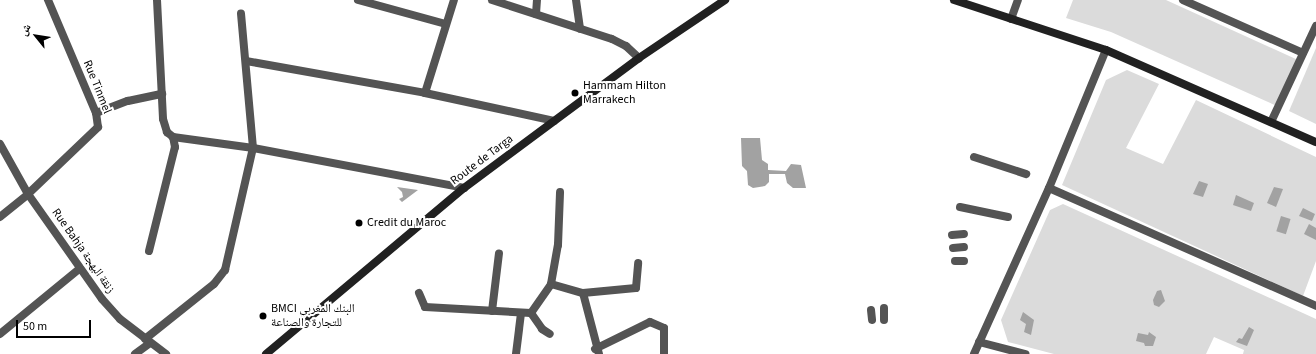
<!DOCTYPE html>
<html>
<head>
<meta charset="utf-8">
<style>
	body { margin:0 }
	#map { position:relative; width:1316px; height:354px; overflow:hidden; background:#fff; font-family:"Source Sans 3","Noto Naskh Arabic",sans-serif }
	div>[style] { position:absolute }
	[style*='--x'] { left:calc(var(--x)*1px); top:calc(var(--y)*1px); width:calc(var(--w)*1px); rotate:calc(var(--a)*1deg) }
	.green>* { inset:0; background:#dbdbdb }
	.water>* { inset:0; background:#a2a2a2; transform-origin:0 0 }
	.street>* { height:8px; margin:-4px; padding:0 4px; transform-origin:4px; border-radius:4px; background:#545454 }
	.secondary>* { height:8px; margin:-4px; padding:0 4px; transform-origin:4px; border-radius:4px; background:#212121 }
	.dots>* { width:11px; height:11px; translate:-50% -50%; box-sizing:border-box; border:2px solid #fff; border-radius:50% }
	span { translate:-50% -50%; white-space:nowrap; text-align:center; line-height:1.15; -webkit-text-stroke:4px #fff; paint-order:stroke }
	.poi-label { font-size:12px; color:#000 }
	.left { translate:0 -50%; text-align:left }
	.street-label { font-size:12px; color:#000 }
	.north { position:absolute; left:16px; top:16px; width:40px; height:40px; -webkit-text-stroke:3px #fff; paint-order:stroke; rotate:300deg; font-size:11px; font-weight:700; line-height:16px; text-align:center; color:#000 }
	.north::after { content:''; display:block; margin:auto; width:14px; height:18px; background:#000; clip-path:polygon(50% 0,100% 100%,50% 72%,0 100%) }
	.scale { position:absolute; left:16px; top:320px; width:75px; height:18px; box-sizing:border-box; border:2px solid #000; border-top:0; padding-left:5px; font-size:12px; line-height:14px; white-space:nowrap; color:#000; -webkit-text-stroke:3px #fff; paint-order:stroke }
</style>
</head>
<body>
<div id="map">
	<div class="green">
		<div style="clip-path:polygon(1073px 0,1166px 0,1298px 60px,1277px 106px,1111px 32px,1066px 18px)"></div>
		<div style="clip-path:polygon(1316px 48px,1316px 124px,1289px 111px)"></div>
		<div style="clip-path:polygon(1127px 70px,1159px 84px,1126px 148px,1163px 164px,1196px 100px,1316px 157px,1316px 261px,1303px 296px,1062px 185px,1106px 80px)"></div>
		<div style="clip-path:polygon(1063px 204px,1316px 319px,1316px 354px,1243px 354px,1244px 350px,1214px 337px,1206px 354px,1054px 354px,1008px 342px,1001px 320px,1050px 210px)"></div>
	</div>
	<div class="water">
		<div style="clip-path:polygon(741px 138px,760px 138px,762px 160px,768px 164px,768px 170px,786px 171px,791px 164px,801px 165px,806px 188px,793px 188px,787px 183px,785px 174px,769px 174px,769px 182px,765px 186px,753px 188px,748px 185px,747px 171px,742px 166px)"></div>
		<div style="clip-path:polygon(1199px 181px,1208px 184px,1203px 197px,1193px 194px)"></div>
		<div style="clip-path:polygon(397px 187px,418px 190px,402px 202px,399px 199px,403px 197px,402px 192px)"></div>
		<div style="clip-path:polygon(1274px 187px,1283px 189px,1276px 207px,1267px 203px)"></div>
		<div style="clip-path:polygon(1236px 195px,1254px 203px,1251px 211px,1233px 205px)"></div>
		<div style="clip-path:polygon(1303px 208px,1315px 214px,1312px 221px,1299px 216px)"></div>
		<div style="left:1281px;top:216px;width:10px;height:16px;rotate:17deg"></div>
		<div style="clip-path:polygon(1309px 224px,1316px 228px,1316px 240px,1304px 234px)"></div>
		<div style="clip-path:polygon(1161px 290px,1165px 301px,1159px 307px,1154px 305px,1153px 300px,1157px 291px)"></div>
		<div style="clip-path:polygon(1023px 312px,1034px 320px,1031px 335px,1024px 332px,1026px 324px,1020px 320px)"></div>
		<div style="clip-path:polygon(1249px 327px,1254px 330px,1247px 346px,1236px 342px,1239px 338px,1242px 339px)"></div>
		<div style="clip-path:polygon(1149px 332px,1156px 337px,1153px 346px,1145px 346px,1144px 343px,1136px 341px,1138px 333px,1148px 335px)"></div>
	</div>
	<div class="street">
		<div style="--x:157;--y:0;--w:119;--a:87.1"></div>
		<div style="--x:163;--y:119;--w:14;--a:73"></div>
		<div style="--x:167;--y:132;--w:8;--a:40"></div>
		<div style="--x:173;--y:137;--w:81;--a:7.8"></div>
		<div style="--x:253;--y:148;--w:215;--a:10.7"></div>
		<div style="--x:358;--y:0;--w:91;--a:15.3"></div>
		<div style="--x:492;--y:0;--w:126;--a:18"></div>
		<div style="--x:612;--y:39;--w:16;--a:27"></div>
		<div style="--x:626;--y:46;--w:18;--a:43"></div>
		<div style="--x:576;--y:0;--w:29;--a:82"></div>
		<div style="--x:1183;--y:0;--w:131;--a:23.8"></div>
		<div style="--x:536;--y:14;--w:14;--a:-86"></div>
		<div style="--x:1011;--y:19;--w:20;--a:-70"></div>
		<div style="--x:246;--y:61;--w:182;--a:10.1"></div>
		<div style="--x:425;--y:93;--w:132;--a:12.2"></div>
		<div style="--x:425;--y:93;--w:97;--a:-72.7"></div>
		<div style="--x:96;--y:113;--w:34;--a:-21"></div>
		<div style="--x:128;--y:101;--w:35;--a:-12"></div>
		<div style="--x:1271;--y:122;--w:106;--a:-64.9"></div>
		<div style="--x:0;--y:144;--w:57;--a:60.8"></div>
		<div style="--x:28;--y:194;--w:128;--a:54.8"></div>
		<div style="--x:102;--y:299;--w:27;--a:48"></div>
		<div style="--x:120;--y:319;--w:58;--a:37.3"></div>
		<div style="--x:974;--y:157;--w:55;--a:18.1"></div>
		<div style="--x:1049;--y:188;--w:292;--a:23.8"></div>
		<div style="--x:960;--y:207;--w:49;--a:11.8"></div>
		<div style="--x:0;--y:217;--w:36;--a:-39"></div>
		<div style="--x:28;--y:194;--w:97;--a:-43.7"></div>
		<div style="--x:98;--y:127;--w:14;--a:-98"></div>
		<div style="--x:96;--y:113;--w:123;--a:-113"></div>
		<div style="--x:952;--y:235;--w:12;--a:-5"></div>
		<div style="--x:953;--y:248;--w:11;--a:-5"></div>
		<div style="--x:149;--y:251;--w:107;--a:-76"></div>
		<div style="--x:175;--y:147;--w:10;--a:-101"></div>
		<div style="--x:955;--y:261;--w:9;--a:0"></div>
		<div style="--x:551;--y:284;--w:33;--a:16"></div>
		<div style="--x:583;--y:293;--w:63;--a:75.3"></div>
		<div style="--x:419;--y:293;--w:15;--a:67"></div>
		<div style="--x:425;--y:307;--w:106;--a:3.2"></div>
		<div style="--x:531;--y:313;--w:19;--a:55"></div>
		<div style="--x:542;--y:329;--w:9;--a:32"></div>
		<div style="--x:583;--y:293;--w:53;--a:-5.4"></div>
		<div style="--x:636;--y:288;--w:25;--a:-85"></div>
		<div style="--x:884;--y:308;--w:12;--a:90"></div>
		<div style="--x:871;--y:310;--w:10;--a:84"></div>
		<div style="--x:492;--y:311;--w:58;--a:-83.1"></div>
		<div style="--x:531;--y:313;--w:35;--a:-55"></div>
		<div style="--x:551;--y:284;--w:40;--a:-80"></div>
		<div style="--x:558;--y:245;--w:53;--a:-87.8"></div>
		<div style="--x:0;--y:334;--w:102;--a:-39.4"></div>
		<div style="--x:145;--y:339;--w:88;--a:-38.6"></div>
		<div style="--x:214;--y:284;--w:18;--a:-52"></div>
		<div style="--x:225;--y:270;--w:125;--a:-77.1"></div>
		<div style="--x:253;--y:148;--w:135;--a:-95.1"></div>
		<div style="--x:979;--y:342;--w:48;--a:14.6"></div>
		<div style="--x:595;--y:349;--w:61;--a:-26.1"></div>
		<div style="--x:650;--y:322;--w:15;--a:23"></div>
		<div style="--x:664;--y:328;--w:26;--a:90"></div>
		<div style="--x:135;--y:354;--w:19;--a:-36"></div>
		<div style="--x:516;--y:354;--w:41;--a:-83"></div>
		<div style="--x:974;--y:354;--w:182;--a:-65.7"></div>
		<div style="--x:1049;--y:188;--w:149;--a:-67.6"></div>
	</div>
	<div class="secondary">
		<div style="--x:954;--y:0;--w:160;--a:18.2"></div>
		<div style="--x:1106;--y:50;--w:229;--a:23.7"></div>
		<div style="--x:266;--y:354;--w:258;--a:-40"></div>
		<div style="--x:464;--y:188;--w:218;--a:-36.6"></div>
		<div style="--x:639;--y:58;--w:104;--a:-34"></div>
	</div>
	<div class="dots">
		<div style="left:575px;top:93px;background:#000"></div>
		<div style="left:359px;top:223px;background:#000"></div>
		<div style="left:263px;top:316px;background:#000"></div>
	</div>
	<div class="poi-label">
		<span class="left" style="left:583px;top:93px">Hammam Hilton<br>Marrakech</span>
		<span class="left" style="left:367px;top:223px">Credit du Maroc</span>
		<span class="left" style="left:271px;top:316px">BMCI البنك المغربي<br>للتجارة والصناعة</span>
	</div>
	<div class="street-label">
		<span style="left:97px;top:87px;rotate:68deg">Rue Tinmel</span>
		<span style="left:482px;top:160px;rotate:-37deg">Route de Targa</span>
		<span style="left:83px;top:251px;rotate:55deg">Rue Bahja زنقة البهجة</span>
	</div>
	<div class="north">ش</div>
	<div class="scale">50 m</div>
</div>
</body>
</html>
